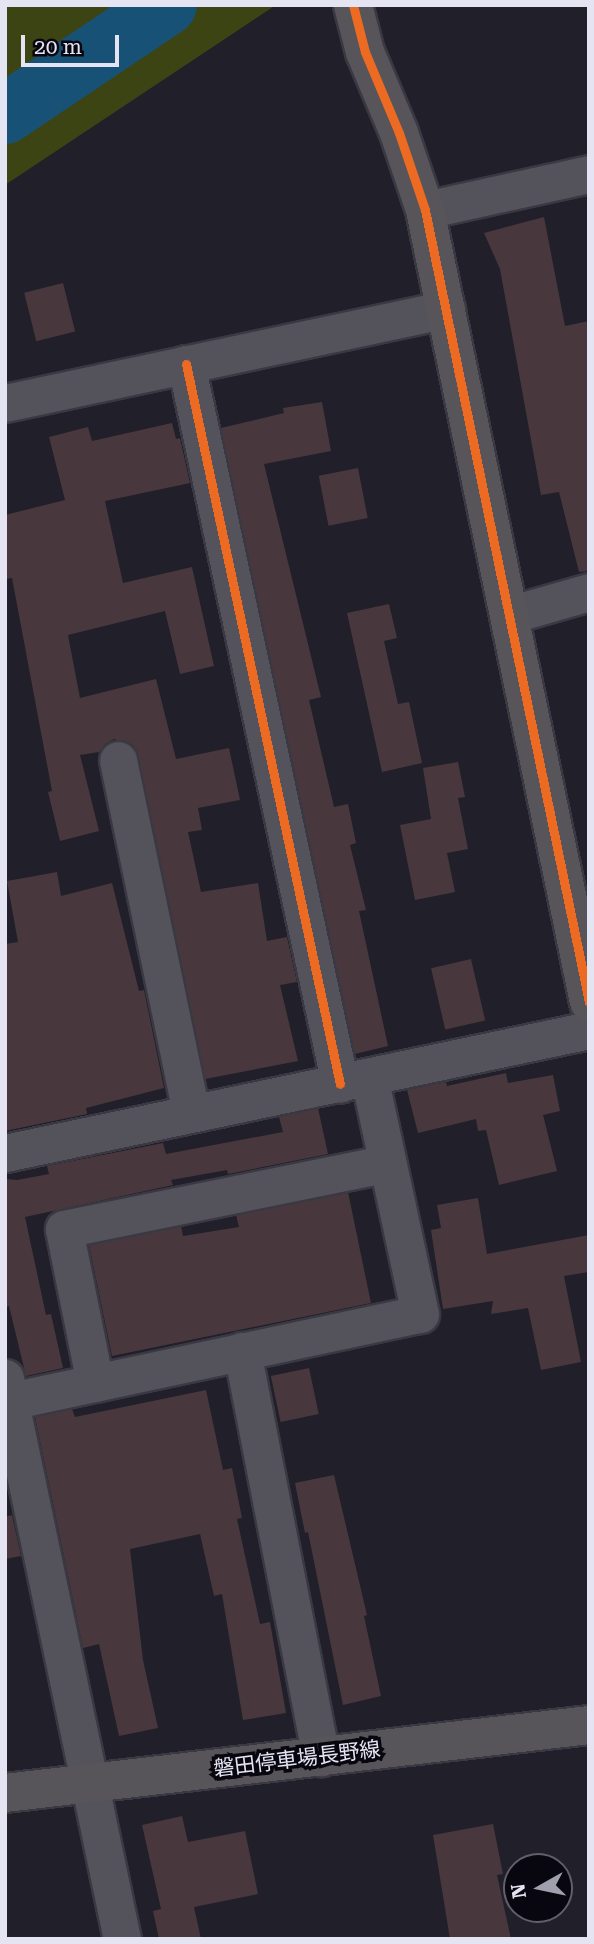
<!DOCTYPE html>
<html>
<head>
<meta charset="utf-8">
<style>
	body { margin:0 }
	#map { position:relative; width:594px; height:1944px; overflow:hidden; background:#201f2a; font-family:"Roboto Serif","Noto Sans JP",serif }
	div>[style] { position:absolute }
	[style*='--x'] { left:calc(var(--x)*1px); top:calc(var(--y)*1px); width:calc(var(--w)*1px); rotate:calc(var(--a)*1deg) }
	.green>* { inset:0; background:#3d4414 }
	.river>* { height:60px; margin:-30px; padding:0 30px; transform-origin:30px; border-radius:30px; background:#175276 }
	.building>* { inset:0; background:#48383d; transform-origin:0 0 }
	.roads { filter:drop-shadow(2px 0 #3a3943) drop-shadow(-2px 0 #3a3943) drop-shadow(0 2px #3a3943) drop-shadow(0 -2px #3a3943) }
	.street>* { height:37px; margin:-18.5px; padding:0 18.5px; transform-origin:18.5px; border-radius:18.5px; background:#54535c }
	.secondary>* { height:38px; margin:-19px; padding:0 19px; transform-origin:19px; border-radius:19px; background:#57555a }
	.cycleway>* { height:9px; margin:-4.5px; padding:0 4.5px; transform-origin:4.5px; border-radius:4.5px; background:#ed6a23 }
	span { translate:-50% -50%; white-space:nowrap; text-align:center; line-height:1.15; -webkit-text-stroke:7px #08070f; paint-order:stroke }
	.street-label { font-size:21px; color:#e5e4f3 }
	.frame { position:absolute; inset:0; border:7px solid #e5e4f3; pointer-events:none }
	.north { position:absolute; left:503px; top:1853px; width:70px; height:70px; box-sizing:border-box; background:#08070f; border:2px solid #605f6a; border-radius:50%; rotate:261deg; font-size:19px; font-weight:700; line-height:28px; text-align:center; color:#e5e4f3 }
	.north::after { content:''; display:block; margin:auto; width:24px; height:32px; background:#a09fad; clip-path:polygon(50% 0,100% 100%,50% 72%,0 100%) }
	.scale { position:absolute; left:21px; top:35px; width:98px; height:32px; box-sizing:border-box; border:4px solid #e5e4f3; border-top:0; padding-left:9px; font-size:21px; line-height:24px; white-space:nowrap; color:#e5e4f3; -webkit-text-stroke:5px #08070f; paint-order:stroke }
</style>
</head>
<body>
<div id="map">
	<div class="green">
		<div style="clip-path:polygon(5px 5px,276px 5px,5px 185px)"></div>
	</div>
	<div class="river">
		<div style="--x:5;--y:114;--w:195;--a:-33.9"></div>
	</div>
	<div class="building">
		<div style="clip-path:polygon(544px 217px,565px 326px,589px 321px,589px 571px,579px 572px,559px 492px,541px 495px,500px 269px,484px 233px)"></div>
		<div style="left:63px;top:283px;width:50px;height:40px;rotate:76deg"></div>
		<div style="clip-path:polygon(322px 402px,331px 451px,264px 464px,321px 697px,309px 700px,334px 807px,348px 804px,356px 843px,350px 845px,366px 910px,359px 911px,388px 1046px,355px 1054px,221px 428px,284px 413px,283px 408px)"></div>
		<div style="clip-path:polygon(172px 423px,176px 439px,180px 438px,190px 483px,105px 501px,123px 583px,192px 567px,214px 666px,180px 674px,165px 611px,68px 635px,80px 698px,156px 679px,176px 759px,229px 748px,240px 800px,198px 808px,202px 830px,188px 832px,201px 892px,258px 883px,267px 941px,287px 937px,297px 982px,280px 985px,298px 1061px,205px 1079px,138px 755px,133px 745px,114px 739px,105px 744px,99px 752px,80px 755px,99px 831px,60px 841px,48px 792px,52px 791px,12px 578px,5px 579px,5px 515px,65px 500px,49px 437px,88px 427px,92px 441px)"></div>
		<div style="left:358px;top:468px;width:51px;height:40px;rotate:79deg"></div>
		<div style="clip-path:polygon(389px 604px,397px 638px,384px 641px,398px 704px,409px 702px,422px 763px,382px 772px,347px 613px)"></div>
		<div style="clip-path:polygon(458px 762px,465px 797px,458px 798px,468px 849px,447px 853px,455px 892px,415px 900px,400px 825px,431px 819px,423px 768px)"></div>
		<div style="clip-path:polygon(57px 872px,61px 896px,112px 883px,139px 991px,144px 990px,164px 1088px,86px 1108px,87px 1114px,5px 1131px,5px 944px,18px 942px,7px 881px)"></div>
		<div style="left:471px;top:959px;width:63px;height:41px;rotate:77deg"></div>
		<div style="clip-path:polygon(506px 1073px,508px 1083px,553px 1075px,560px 1111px,543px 1115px,557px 1171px,499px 1185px,486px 1130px,478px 1131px,476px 1119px,418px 1133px,407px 1090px,446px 1082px,447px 1086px)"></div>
		<div style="clip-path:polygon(318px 1108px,328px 1154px,228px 1174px,227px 1170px,171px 1180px,173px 1185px,25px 1217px,46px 1315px,51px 1314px,63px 1368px,26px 1376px,9px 1306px,5px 1307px,5px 1179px,17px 1180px,49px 1174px,47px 1166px,163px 1143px,166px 1154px,283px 1132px,279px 1117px)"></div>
		<div style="clip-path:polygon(348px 1192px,371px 1303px,112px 1356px,89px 1245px,181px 1226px,183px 1236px,239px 1227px,236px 1215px)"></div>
		<div style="clip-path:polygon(478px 1198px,487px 1254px,589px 1235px,589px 1272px,564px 1276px,581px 1362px,541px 1370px,528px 1308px,491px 1314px,493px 1301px,443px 1309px,431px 1230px,441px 1228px,437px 1205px)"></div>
		<div style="left:309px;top:1368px;width:47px;height:39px;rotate:78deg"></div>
		<div style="clip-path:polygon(206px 1390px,223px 1470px,232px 1468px,242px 1518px,237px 1519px,260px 1624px,270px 1622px,286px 1713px,243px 1720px,222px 1594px,214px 1596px,200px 1534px,130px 1549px,143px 1660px,158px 1728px,119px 1736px,99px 1644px,83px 1648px,35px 1417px,72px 1409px,75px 1417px)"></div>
		<div style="clip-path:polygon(334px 1475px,367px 1615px,364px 1616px,381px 1696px,343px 1705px,308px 1532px,305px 1533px,295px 1483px)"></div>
		<div style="clip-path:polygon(12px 1515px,21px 1556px,5px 1559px,5px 1517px)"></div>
		<div style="clip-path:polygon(182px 1816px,188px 1842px,245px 1831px,258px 1894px,194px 1907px,201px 1939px,159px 1939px,153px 1911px,161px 1909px,142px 1825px)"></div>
		<div style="clip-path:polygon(493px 1824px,503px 1874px,497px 1875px,511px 1939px,450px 1939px,433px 1835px)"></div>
	</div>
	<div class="roads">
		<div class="street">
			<div style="--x:425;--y:210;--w:168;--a:-12.4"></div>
			<div style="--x:186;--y:364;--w:736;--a:77.93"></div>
			<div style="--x:5;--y:403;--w:451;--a:-12"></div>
			<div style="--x:509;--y:615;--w:83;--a:-16"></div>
			<div style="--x:118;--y:760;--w:361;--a:78.3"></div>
			<div style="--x:5;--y:1153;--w:597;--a:-11.89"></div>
			<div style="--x:242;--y:1351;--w:414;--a:79"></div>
			<div style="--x:5;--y:1378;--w:573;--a:78.22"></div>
			<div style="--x:95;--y:1383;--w:157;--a:-101.4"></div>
			<div style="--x:64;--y:1229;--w:330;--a:-11.5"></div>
			<div style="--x:5;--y:1402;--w:424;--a:-12"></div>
			<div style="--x:420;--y:1314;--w:242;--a:-102.1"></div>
		</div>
		<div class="secondary">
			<div style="--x:353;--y:5;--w:49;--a:75.7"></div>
			<div style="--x:365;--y:52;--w:88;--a:67.2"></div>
			<div style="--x:399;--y:133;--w:81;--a:71.3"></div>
			<div style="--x:425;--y:210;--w:809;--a:78.3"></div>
			<div style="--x:5;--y:1793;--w:588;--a:-6.64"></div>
		</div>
	</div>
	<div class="cycleway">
		<div style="--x:353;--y:5;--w:49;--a:75.7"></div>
		<div style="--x:365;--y:52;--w:88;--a:67.2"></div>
		<div style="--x:399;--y:133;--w:81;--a:71.3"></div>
		<div style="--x:425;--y:210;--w:809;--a:78.3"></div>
		<div style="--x:186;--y:364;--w:736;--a:77.93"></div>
	</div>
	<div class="street-label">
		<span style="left:297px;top:1759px;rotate:-7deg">磐田停車場長野線</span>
	</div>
	<div class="frame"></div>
	<div class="north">N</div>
	<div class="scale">20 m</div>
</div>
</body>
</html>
